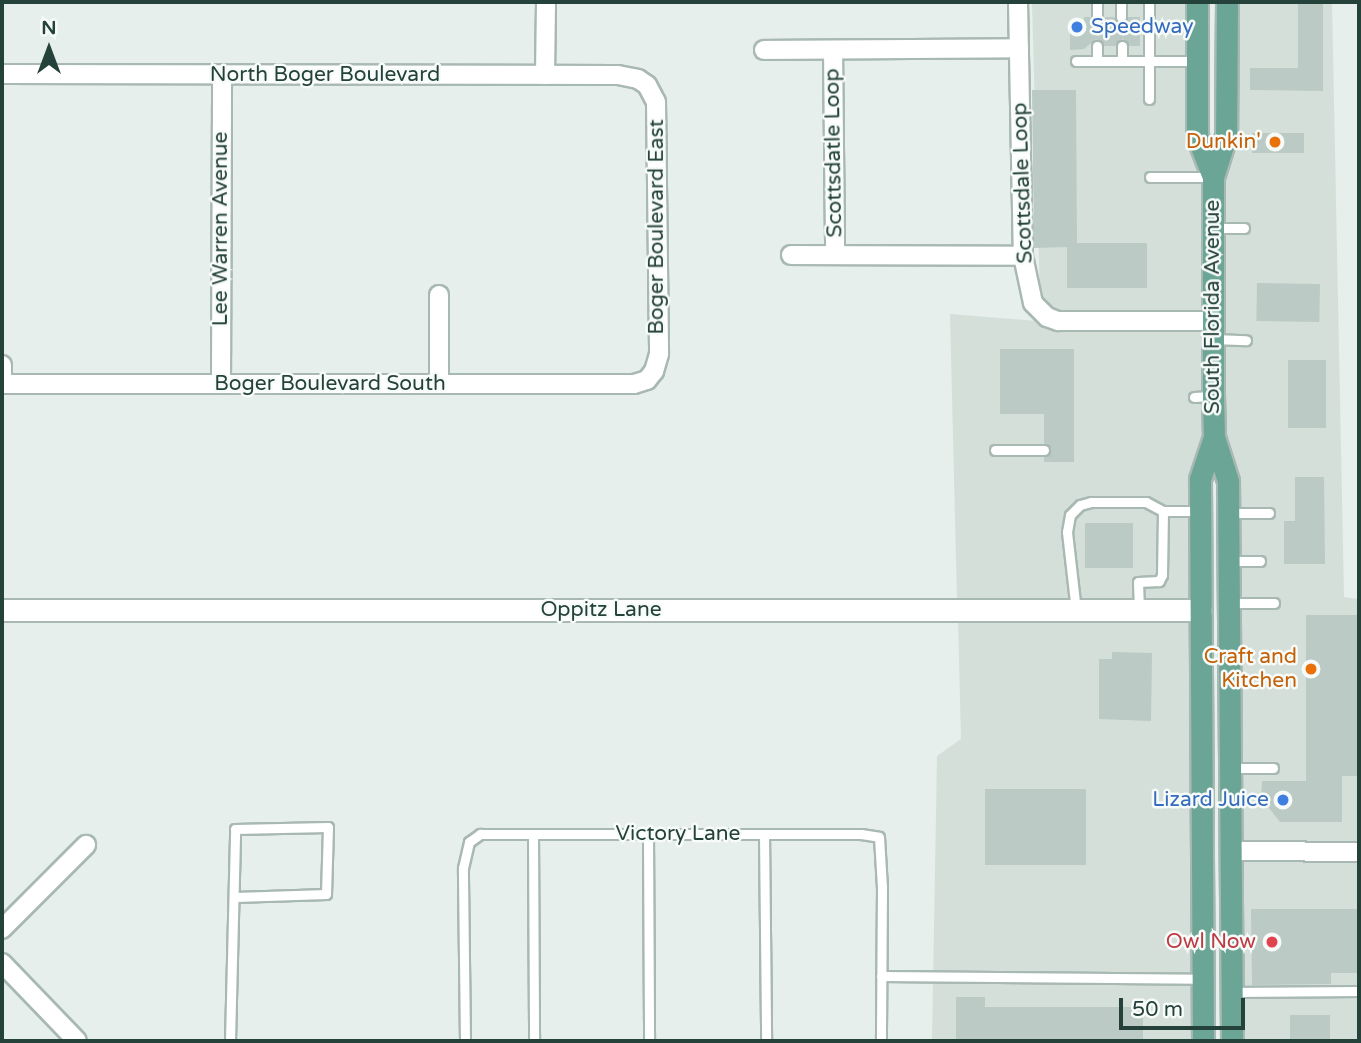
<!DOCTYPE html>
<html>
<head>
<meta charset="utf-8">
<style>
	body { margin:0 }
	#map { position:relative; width:1361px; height:1043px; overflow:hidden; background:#e6efeb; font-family:"Varela Round",sans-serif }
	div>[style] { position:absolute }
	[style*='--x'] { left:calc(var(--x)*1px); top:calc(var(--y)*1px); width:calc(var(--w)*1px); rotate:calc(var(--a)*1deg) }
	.built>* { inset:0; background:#d4dfda; transform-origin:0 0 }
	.building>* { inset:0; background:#bbcac4; transform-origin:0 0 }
	.roads { filter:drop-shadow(2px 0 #a8b8b2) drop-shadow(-2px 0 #a8b8b2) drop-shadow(0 2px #a8b8b2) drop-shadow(0 -2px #a8b8b2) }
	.lane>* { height:9px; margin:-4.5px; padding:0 4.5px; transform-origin:4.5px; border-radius:4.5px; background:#fff }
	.street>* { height:18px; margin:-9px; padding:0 9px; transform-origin:9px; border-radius:9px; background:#fff }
	.secondary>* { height:21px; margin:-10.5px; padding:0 10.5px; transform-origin:10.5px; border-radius:10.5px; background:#fff }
	.primary>* { height:21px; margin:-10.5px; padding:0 10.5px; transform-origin:10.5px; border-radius:10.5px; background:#6aa596 }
	.dots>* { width:19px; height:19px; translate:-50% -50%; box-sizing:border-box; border:4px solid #f7fbf9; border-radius:50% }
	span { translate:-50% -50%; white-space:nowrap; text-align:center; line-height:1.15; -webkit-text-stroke:5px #f7fbf9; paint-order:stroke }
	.shop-label { font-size:21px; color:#366cbe }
	.left { translate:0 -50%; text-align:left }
	.right { translate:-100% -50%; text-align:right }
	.street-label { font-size:21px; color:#24423a }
	.food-label { font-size:21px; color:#c56008 }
	.health-label { font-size:21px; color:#be3a42 }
	.frame { position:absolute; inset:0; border:4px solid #24423a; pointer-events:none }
	.north { position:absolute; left:14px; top:14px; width:70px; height:70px; -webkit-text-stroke:5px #f7fbf9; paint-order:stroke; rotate:0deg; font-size:19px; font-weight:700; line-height:28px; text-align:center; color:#24423a }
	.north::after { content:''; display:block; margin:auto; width:24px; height:32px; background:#24423a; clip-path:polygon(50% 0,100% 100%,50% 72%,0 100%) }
	.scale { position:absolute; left:1119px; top:998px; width:126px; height:32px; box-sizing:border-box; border:4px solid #24423a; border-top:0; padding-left:9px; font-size:21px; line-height:24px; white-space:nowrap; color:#24423a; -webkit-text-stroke:5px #f7fbf9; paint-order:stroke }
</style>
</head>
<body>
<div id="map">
	<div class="built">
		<div style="clip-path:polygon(1032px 2px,1188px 2px,1186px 131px,1204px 184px,1205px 311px,1059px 312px,1040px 297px)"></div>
		<div style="clip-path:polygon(1235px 2px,1332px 2px,1344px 597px,1359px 599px,1359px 842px,1240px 842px,1239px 486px,1222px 430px,1222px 184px,1237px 130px)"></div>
		<div style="clip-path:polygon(950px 314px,1038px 321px,1058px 331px,1205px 331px,1205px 430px,1189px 485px,1192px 600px,957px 601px)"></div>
		<div style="clip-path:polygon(958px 620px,1192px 620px,1195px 1041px,932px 1041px,937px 756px,961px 739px)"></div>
		<div style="left:1240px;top:861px;width:119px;height:180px"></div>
	</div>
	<div class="building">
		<div style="clip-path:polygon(1298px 2px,1323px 2px,1323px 91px,1250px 90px,1250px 68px,1298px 68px)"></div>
		<div style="clip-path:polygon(1084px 17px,1090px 17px,1096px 24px,1104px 17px,1114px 17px,1120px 24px,1128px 17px,1140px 17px,1140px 46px,1129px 46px,1123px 39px,1115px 46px,1104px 46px,1096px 39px,1084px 49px,1070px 50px,1070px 27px,1084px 27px)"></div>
		<div style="clip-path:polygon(1032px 90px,1076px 90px,1077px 243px,1147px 243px,1147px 288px,1067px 288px,1067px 247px,1034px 248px)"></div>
		<div style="left:1252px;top:133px;width:52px;height:20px"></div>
		<div style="left:1257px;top:283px;width:63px;height:38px;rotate:1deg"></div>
		<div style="clip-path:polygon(1000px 349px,1074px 349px,1074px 462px,1044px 462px,1044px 457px,1051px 451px,1044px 443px,1044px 414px,1000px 414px)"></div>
		<div style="left:1288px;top:360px;width:38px;height:68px"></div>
		<div style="clip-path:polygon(1295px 477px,1324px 477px,1325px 564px,1284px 564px,1284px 521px,1295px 521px)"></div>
		<div style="left:1085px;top:523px;width:48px;height:45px"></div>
		<div style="clip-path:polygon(1306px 615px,1359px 615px,1359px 776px,1342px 776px,1342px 822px,1280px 822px,1261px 798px,1262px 781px,1306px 781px)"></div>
		<div style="clip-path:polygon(1112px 652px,1152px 653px,1151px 721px,1099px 719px,1099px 659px,1112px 659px)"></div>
		<div style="left:985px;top:789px;width:101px;height:76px"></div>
		<div style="clip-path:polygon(1251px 909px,1359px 909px,1358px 973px,1331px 973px,1331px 984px,1252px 985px)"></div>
		<div style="clip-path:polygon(956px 997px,985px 997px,985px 1007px,1143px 1007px,1143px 1041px,956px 1041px)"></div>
		<div style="left:1290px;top:1015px;width:40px;height:26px"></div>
	</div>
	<div class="roads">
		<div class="lane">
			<div style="--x:1097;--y:2;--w:15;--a:90"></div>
			<div style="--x:1121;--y:2;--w:15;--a:90"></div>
			<div style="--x:1097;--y:46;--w:15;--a:90"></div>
			<div style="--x:1122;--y:46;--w:15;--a:90"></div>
			<div style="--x:1076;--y:61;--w:121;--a:0"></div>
			<div style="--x:1149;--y:99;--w:97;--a:-90"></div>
			<div style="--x:1150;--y:177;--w:61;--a:0"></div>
			<div style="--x:1213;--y:228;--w:31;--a:0"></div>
			<div style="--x:1213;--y:339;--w:33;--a:2"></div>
			<div style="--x:1194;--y:397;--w:18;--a:-3"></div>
			<div style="--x:995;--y:450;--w:49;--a:0"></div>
			<div style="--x:1163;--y:511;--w:37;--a:0"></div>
			<div style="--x:1229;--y:513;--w:40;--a:0"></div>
			<div style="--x:1230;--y:561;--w:30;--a:0"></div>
			<div style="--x:1229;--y:603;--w:45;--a:0"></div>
			<div style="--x:1076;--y:611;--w:80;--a:-96.5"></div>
			<div style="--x:1067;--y:532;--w:17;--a:-80"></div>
			<div style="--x:1070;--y:515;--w:14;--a:-45"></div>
			<div style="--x:1080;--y:505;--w:11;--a:-15"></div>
			<div style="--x:1091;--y:502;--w:55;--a:0"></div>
			<div style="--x:1146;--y:502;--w:19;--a:28"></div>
			<div style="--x:1163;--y:511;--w:64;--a:90.9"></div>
			<div style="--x:1162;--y:575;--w:7;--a:117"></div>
			<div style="--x:1159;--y:581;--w:21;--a:177"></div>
			<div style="--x:1138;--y:582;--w:27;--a:88"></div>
			<div style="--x:1230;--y:768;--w:43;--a:0"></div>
			<div style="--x:764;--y:834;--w:207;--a:89.4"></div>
			<div style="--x:533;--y:835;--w:206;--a:89.7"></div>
			<div style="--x:648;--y:835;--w:206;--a:89.7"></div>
			<div style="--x:881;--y:976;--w:320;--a:0.5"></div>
			<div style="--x:1232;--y:992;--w:127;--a:-0.5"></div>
			<div style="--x:230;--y:1041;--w:212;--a:-88.6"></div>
			<div style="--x:235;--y:829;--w:93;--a:-1.2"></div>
			<div style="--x:328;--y:827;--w:67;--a:91.7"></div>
			<div style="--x:326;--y:894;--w:91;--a:178.1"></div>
			<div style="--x:465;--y:1041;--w:173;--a:-90.7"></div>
			<div style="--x:463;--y:868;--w:27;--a:-77"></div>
			<div style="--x:469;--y:842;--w:14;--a:-36"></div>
			<div style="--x:480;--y:834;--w:381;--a:0"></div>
			<div style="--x:861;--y:834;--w:18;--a:9"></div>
			<div style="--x:879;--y:837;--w:50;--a:86.6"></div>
			<div style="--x:882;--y:887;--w:154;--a:90.4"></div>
		</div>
		<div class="street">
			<div style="--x:1018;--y:2;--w:254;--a:88.9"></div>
			<div style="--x:1023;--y:256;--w:48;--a:78"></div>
			<div style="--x:1033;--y:303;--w:20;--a:45"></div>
			<div style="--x:1047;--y:317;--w:12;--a:20"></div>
			<div style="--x:1058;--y:321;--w:155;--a:0"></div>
			<div style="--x:764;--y:50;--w:255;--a:-0.4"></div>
			<div style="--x:833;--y:50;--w:205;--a:89.4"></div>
			<div style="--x:2;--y:74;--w:616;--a:0.09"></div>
			<div style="--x:618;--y:75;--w:20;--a:11"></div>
			<div style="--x:638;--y:79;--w:11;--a:34"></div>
			<div style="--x:647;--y:85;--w:19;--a:62"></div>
			<div style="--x:656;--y:102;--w:252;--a:89.3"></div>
			<div style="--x:659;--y:354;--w:18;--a:106"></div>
			<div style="--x:654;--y:371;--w:11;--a:128"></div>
			<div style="--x:647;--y:380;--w:14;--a:163"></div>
			<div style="--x:634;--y:384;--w:632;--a:180"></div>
			<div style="--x:545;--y:75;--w:73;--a:-89.2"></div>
			<div style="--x:791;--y:255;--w:232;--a:0.2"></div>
			<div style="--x:2;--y:365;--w:19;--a:90"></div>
			<div style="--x:221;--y:384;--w:309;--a:-89.8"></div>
			<div style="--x:439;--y:384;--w:89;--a:-90"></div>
			<div style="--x:1231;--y:851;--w:128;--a:0.4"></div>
			<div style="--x:2;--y:929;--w:119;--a:-45"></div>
			<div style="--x:2;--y:963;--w:108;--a:46.1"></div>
		</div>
		<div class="secondary">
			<div style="--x:2;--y:610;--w:1199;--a:0"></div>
		</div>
		<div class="primary">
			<div style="--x:1197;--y:2;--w:134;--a:90"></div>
			<div style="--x:1197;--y:136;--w:44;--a:68.7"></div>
			<div style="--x:1227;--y:2;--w:134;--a:90.4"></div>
			<div style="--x:1226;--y:136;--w:43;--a:107.6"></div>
			<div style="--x:1213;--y:177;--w:219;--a:90"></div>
			<div style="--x:1213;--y:396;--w:41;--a:88.6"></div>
			<div style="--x:1214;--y:437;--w:46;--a:72.3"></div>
			<div style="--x:1228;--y:481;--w:560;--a:89.59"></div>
			<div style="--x:1203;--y:1041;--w:562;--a:-90.31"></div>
			<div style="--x:1200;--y:479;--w:44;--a:-71.6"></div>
		</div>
	</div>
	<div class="dots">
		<div style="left:1077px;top:27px;background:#3f7fe0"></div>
		<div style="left:1275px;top:142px;background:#e8710a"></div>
		<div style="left:1311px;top:669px;background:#e8710a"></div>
		<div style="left:1283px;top:800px;background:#3f7fe0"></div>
		<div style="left:1272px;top:942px;background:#e0444e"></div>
	</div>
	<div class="shop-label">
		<span class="left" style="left:1091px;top:27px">Speedway</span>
		<span class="right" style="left:1269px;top:800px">Lizard Juice</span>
	</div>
	<div class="street-label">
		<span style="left:325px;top:75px">North Boger Boulevard</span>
		<span style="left:834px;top:153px;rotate:-91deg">Scottsdatle Loop</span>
		<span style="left:1023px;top:183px;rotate:-92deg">Scottsdale Loop</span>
		<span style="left:657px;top:227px;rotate:-90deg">Boger Boulevard East</span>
		<span style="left:221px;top:229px;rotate:-90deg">Lee Warren Avenue</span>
		<span style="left:1213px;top:307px;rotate:-90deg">South Florida Avenue</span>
		<span style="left:330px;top:384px">Boger Boulevard South</span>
		<span style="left:601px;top:610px">Oppitz Lane</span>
		<span style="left:678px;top:834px">Victory Lane</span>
	</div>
	<div class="food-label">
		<span class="right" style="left:1261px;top:142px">Dunkin'</span>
		<span class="right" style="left:1297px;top:669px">Craft and<br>Kitchen</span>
	</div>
	<div class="health-label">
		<span class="right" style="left:1256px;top:942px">Owl Now</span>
	</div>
	<div class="frame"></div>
	<div class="north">N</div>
	<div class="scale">50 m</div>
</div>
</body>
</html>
